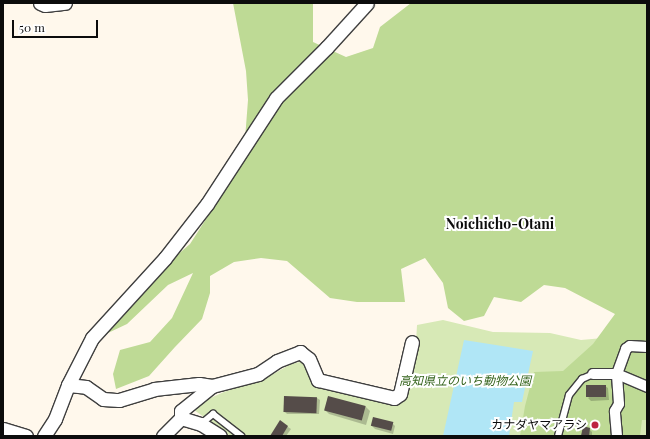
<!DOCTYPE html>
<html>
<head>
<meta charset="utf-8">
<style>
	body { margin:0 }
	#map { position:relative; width:650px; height:439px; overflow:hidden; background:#fff8ec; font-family:"Playfair Display","Noto Sans JP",serif }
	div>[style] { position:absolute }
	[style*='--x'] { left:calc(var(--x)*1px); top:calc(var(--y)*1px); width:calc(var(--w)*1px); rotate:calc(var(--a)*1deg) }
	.green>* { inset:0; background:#d7e9b6 }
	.forest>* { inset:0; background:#beda95 }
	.water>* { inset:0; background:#b0e6f6 }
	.shadow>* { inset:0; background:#0003 }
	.building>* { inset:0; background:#554c49; transform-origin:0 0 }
	.roads { filter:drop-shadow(1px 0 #3f3f3f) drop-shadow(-1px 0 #3f3f3f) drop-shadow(0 1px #3f3f3f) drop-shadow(0 -1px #3f3f3f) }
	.service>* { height:6px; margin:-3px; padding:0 3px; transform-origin:3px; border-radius:3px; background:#fff }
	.pedestrian>* { height:10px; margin:-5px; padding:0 5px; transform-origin:5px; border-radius:5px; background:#fff }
	.minor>* { height:13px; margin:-6.5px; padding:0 6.5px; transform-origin:6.5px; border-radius:6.5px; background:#fff }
	.dots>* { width:11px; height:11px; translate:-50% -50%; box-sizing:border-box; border:2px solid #fff; border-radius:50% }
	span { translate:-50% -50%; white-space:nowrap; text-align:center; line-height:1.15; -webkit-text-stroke:4px #fff; paint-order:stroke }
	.park-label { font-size:12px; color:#35641d; font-style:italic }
	.poi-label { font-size:12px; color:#0c0c0c }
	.right { translate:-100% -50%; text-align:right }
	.quarter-label { font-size:14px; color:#0c0c0c; font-weight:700 }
	.frame { position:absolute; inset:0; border:4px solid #0c0c0c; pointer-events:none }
	.scale { position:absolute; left:12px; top:20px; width:86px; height:18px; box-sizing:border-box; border:2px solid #0c0c0c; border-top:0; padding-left:5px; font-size:12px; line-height:14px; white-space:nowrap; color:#0c0c0c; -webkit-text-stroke:3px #fff; paint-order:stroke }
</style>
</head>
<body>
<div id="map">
	<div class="green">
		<div style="clip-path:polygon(647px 307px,647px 436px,230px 436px,190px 407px,224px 392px,268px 377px,291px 364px,300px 362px,308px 365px,317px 382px,400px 403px,416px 343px,417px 325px,443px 320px,493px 332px,550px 333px,581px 340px,603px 338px)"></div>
	</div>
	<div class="forest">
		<div style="clip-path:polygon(233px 3px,313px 3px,313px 42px,346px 57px,373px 48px,380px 27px,411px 3px,647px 3px,647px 420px,642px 420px,640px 436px,520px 436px,525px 406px,534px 372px,563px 371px,593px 344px,615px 314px,565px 288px,544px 285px,521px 302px,494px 297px,484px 316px,464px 321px,448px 308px,443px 283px,425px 258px,401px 269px,405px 302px,357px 302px,330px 298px,287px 261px,261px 258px,234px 262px,210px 276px,210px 293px,202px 319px,175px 347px,149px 376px,116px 389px,113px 374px,120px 350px,150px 342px,172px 318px,193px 273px,168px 285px,127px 324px,91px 341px,137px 290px,190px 244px,208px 216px,245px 139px,248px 100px,246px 71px)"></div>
	</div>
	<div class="water">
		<div style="clip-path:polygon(464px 340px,533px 351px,522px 402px,514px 402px,509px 436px,443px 436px)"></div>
	</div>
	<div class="shadow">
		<div style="clip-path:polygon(605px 386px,608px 388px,609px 400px,591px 401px,588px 398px)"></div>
		<div style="clip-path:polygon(328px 397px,366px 407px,370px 411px,366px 425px,329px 414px,325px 410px)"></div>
		<div style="clip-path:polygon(317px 398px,320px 400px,319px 414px,287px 414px,284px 411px)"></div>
		<div style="clip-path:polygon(280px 422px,291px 429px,286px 436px,271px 436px)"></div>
		<div style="clip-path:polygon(392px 423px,395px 426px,393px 434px,375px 429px,372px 426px)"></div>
		<div style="clip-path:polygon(589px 429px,592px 432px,592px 436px,582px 436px)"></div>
	</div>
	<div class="building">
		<div style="left:606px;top:385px;width:12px;height:20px;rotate:90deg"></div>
		<div style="left:284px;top:396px;width:33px;height:16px;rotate:2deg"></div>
		<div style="left:328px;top:396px;width:39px;height:15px;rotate:15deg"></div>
		<div style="left:373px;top:417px;width:21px;height:9px;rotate:14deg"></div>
		<div style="clip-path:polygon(280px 420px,288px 426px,282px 436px,270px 436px)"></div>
		<div style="clip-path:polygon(583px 426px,590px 428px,589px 436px,581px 436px)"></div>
	</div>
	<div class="roads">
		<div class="service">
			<div style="--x:201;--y:424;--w:16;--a:-40"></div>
			<div style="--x:213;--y:414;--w:36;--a:38"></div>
			<div style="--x:558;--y:436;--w:42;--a:-75"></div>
			<div style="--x:569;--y:395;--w:21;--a:-51"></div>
			<div style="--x:582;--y:379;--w:12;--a:-24"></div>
		</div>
		<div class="pedestrian">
			<div style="--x:593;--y:374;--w:24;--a:0"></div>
			<div style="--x:617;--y:374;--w:27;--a:-70"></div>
			<div style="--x:626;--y:349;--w:5;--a:-37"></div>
			<div style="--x:630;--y:346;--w:17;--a:3"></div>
			<div style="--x:617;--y:436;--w:25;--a:-95"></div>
			<div style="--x:615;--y:411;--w:8;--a:-60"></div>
			<div style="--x:619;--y:404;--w:30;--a:-94"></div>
			<div style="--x:617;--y:374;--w:33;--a:23"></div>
		</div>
		<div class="minor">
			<div style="--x:40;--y:3;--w:5;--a:22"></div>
			<div style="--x:45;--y:5;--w:20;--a:-6"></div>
			<div style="--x:68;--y:385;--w:18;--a:6"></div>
			<div style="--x:86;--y:387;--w:21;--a:35"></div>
			<div style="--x:103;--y:399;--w:16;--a:4"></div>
			<div style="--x:119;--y:400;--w:37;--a:-17"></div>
			<div style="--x:154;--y:389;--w:45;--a:-6.3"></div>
			<div style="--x:199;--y:384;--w:13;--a:9"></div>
			<div style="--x:212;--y:386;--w:48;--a:-14.6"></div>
			<div style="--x:258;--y:374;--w:23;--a:-34"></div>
			<div style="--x:277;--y:361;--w:25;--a:-21"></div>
			<div style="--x:300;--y:352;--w:11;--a:38"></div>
			<div style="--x:309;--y:359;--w:23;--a:67"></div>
			<div style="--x:318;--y:380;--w:78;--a:13.3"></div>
			<div style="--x:394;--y:398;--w:7;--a:-34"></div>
			<div style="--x:400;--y:394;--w:53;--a:-77"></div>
			<div style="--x:212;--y:386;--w:40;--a:141"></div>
			<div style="--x:181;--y:411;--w:7;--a:90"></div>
			<div style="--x:181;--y:418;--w:21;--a:17"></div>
			<div style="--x:201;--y:424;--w:22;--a:32"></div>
			<div style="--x:3;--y:429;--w:24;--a:17"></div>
			<div style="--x:44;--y:436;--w:20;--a:-57"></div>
			<div style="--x:55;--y:419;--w:36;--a:-69"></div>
			<div style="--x:68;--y:385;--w:53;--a:-62.9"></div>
			<div style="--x:92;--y:338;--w:108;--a:-47.6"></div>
			<div style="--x:165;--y:258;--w:68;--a:-52.1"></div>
			<div style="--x:207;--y:204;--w:126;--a:-56.9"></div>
			<div style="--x:276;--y:98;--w:72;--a:-45"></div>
			<div style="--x:327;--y:47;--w:59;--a:-47.7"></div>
			<div style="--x:163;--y:436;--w:25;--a:-45"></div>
		</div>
	</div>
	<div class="dots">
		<div style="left:595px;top:425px;background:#bd2441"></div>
	</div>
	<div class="park-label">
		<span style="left:465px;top:381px">高知県立のいち動物公園</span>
	</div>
	<div class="poi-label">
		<span class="right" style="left:587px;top:425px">カナダヤマアラシ</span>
	</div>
	<div class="quarter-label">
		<span style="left:500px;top:224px">Noichicho-Otani</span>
	</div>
	<div class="frame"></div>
	<div class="scale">50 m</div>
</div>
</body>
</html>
